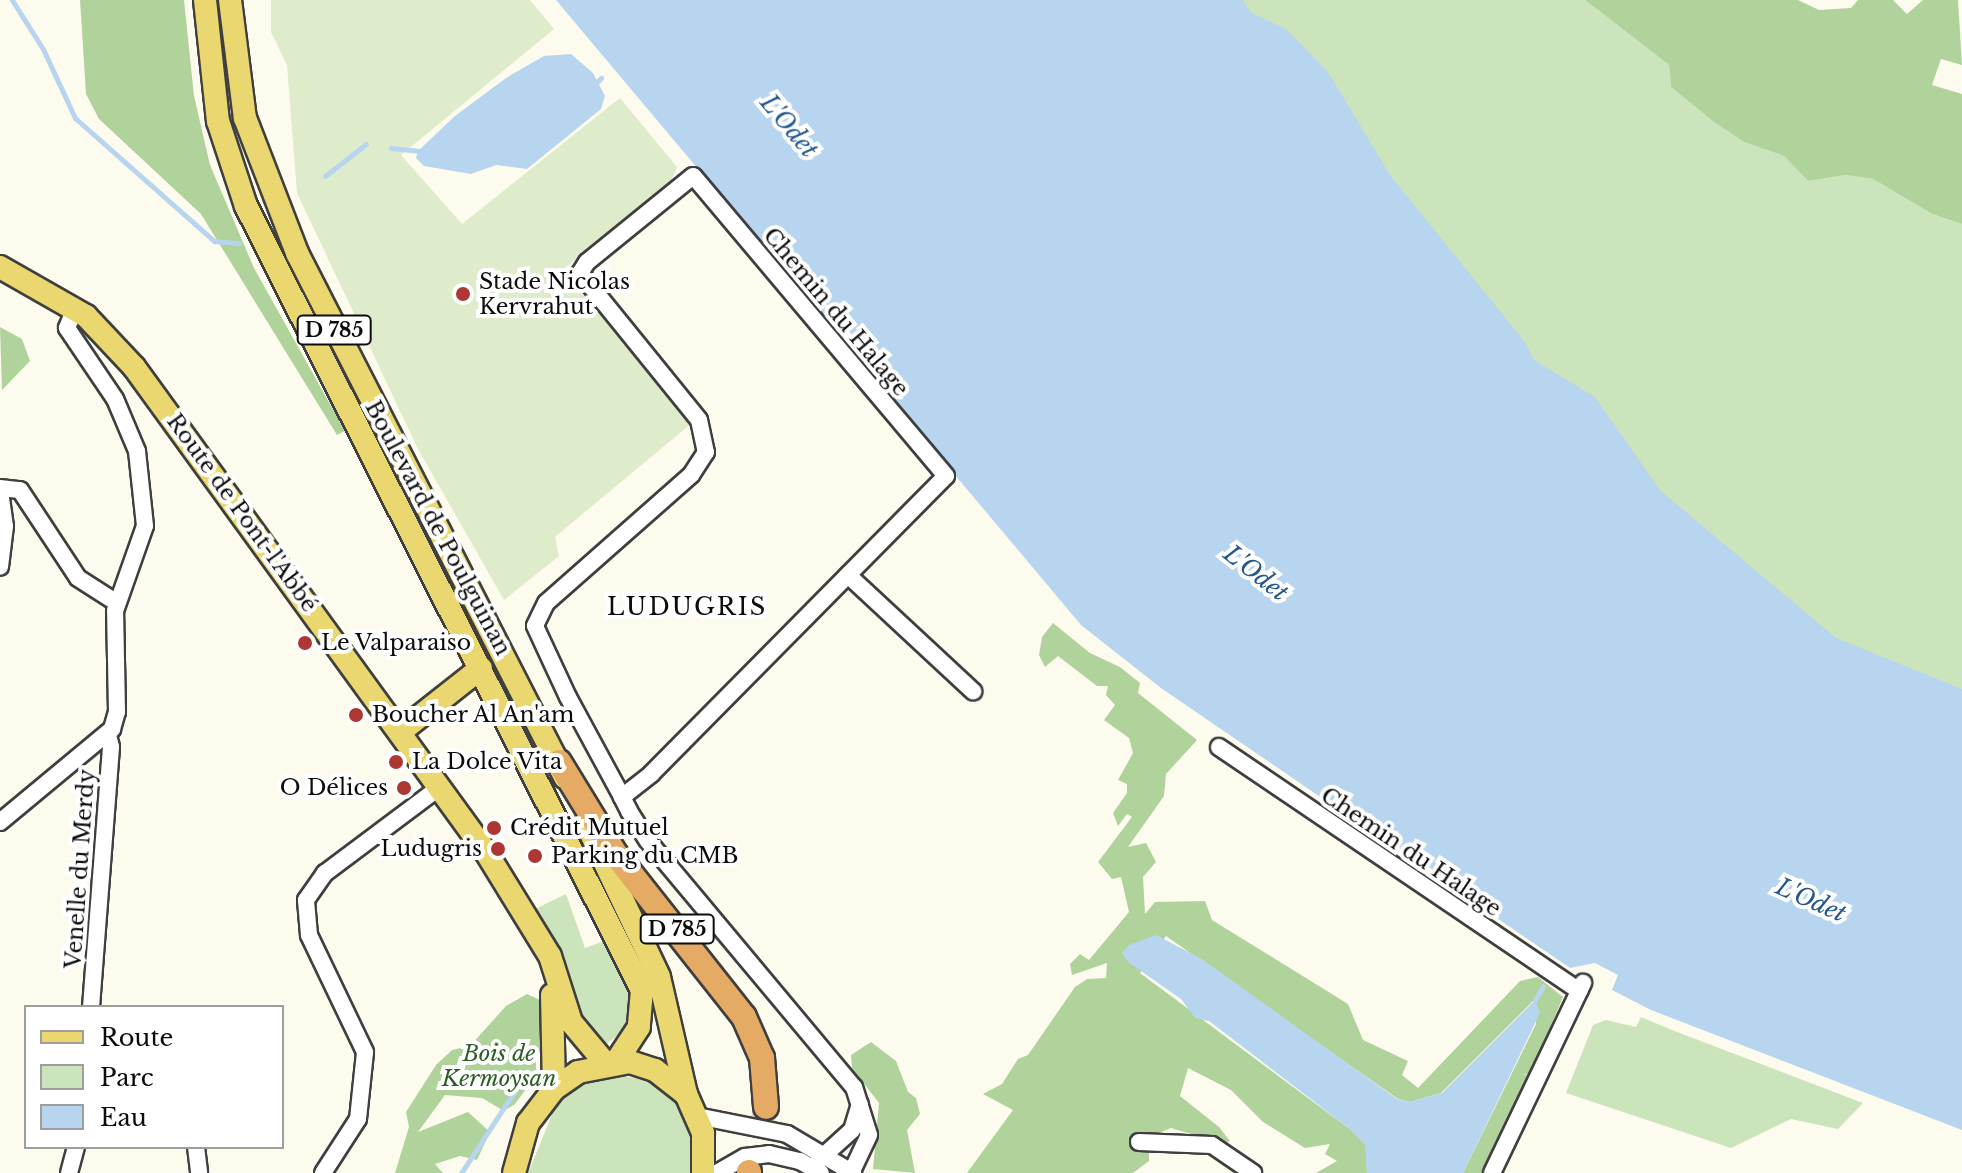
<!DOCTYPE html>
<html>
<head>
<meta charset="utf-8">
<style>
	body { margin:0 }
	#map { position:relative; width:1962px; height:1173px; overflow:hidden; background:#fdfbed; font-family:"Libre Baskerville",serif }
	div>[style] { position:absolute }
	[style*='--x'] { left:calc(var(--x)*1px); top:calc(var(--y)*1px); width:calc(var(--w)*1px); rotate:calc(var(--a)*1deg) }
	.green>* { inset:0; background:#cce4bb }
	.forest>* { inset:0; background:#b0d39c }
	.pitch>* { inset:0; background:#deeccb }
	.water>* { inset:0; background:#b7d5ef }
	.stream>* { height:5px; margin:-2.5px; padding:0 2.5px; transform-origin:2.5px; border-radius:2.5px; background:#b7d5ef }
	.highway-tunnel>* { height:24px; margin-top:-12px; transform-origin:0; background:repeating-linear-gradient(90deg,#d9d7cb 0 24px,transparent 0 36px) }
	.roads { filter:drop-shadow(2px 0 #3f3f3f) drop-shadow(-2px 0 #3f3f3f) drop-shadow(0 2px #3f3f3f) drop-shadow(0 -2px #3f3f3f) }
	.minor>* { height:16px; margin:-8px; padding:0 8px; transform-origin:8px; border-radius:8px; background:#fff }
	.major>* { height:22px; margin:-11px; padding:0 11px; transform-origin:11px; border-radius:11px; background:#ead770 }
	.highway>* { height:24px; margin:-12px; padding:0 12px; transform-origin:12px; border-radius:12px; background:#e5aa63 }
	.dots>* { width:22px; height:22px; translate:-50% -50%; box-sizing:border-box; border:4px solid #fff; border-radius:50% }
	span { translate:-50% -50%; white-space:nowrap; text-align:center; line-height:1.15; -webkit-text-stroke:8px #fff; paint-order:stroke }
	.shield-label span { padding:2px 6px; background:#fff; border:2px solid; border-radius:6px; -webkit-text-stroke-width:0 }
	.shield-label { font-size:20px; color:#0c0c0c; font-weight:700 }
	.poi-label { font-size:22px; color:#0c0c0c }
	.left { translate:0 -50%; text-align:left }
	.right { translate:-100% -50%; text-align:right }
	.street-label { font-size:22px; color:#0c0c0c }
	.park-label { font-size:22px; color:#2b5d24; font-style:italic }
	.water-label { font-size:24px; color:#235790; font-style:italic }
	.neighbourhood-label { font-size:24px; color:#0c0c0c; letter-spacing:2px }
	.legend { position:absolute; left:24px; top:1005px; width:260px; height:144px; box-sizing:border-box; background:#fff; border:2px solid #9e9e9e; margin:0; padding:10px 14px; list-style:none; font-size:24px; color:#0c0c0c }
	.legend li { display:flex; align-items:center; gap:16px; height:40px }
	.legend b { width:40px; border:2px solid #9e9e9e }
</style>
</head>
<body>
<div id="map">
	<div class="green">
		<div style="clip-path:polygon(736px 0,1585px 0,1669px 65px,1671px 87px,1715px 123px,1744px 142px,1784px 156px,1808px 181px,1846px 175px,1873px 179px,1932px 214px,1962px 224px,1962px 903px)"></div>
		<div style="clip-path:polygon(566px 894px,585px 948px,607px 940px,632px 991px,625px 1030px,605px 1045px,582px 1029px,535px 909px)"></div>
		<div style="clip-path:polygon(1641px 1017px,1672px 1030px,1863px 1103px,1838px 1129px,1791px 1119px,1731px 1148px,1566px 1093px,1593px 1025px,1606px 1020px,1636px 1027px)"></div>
		<div style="clip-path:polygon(615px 1075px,649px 1080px,677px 1102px,694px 1137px,691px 1173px,528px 1173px,556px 1105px,584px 1082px)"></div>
	</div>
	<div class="forest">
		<div style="clip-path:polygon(80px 0,184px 0,194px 96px,210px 165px,254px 268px,345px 431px,337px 435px,201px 214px,99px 119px,86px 94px)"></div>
		<div style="clip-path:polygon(1585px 0,1798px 0,1819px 10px,1851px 8px,1858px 0,1893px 0,1907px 14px,1923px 0,1958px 0,1962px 65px,1941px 59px,1932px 85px,1962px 94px,1962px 224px,1932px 214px,1873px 179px,1846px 175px,1808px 181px,1784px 156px,1744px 142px,1715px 123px,1671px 87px,1669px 65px)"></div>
		<div style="clip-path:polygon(0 327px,22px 339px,30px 361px,2px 390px)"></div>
		<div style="clip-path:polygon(1053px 623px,1090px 653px,1120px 667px,1140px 683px,1138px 693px,1197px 740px,1166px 774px,1164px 796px,1128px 847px,1146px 843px,1156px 862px,1143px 877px,1145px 914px,1155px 902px,1205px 901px,1212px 920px,1348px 1004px,1363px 1040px,1408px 1061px,1402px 1075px,1418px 1088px,1520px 981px,1538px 977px,1563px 997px,1530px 1075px,1522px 1074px,1530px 1076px,1485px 1173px,1463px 1173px,1536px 1024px,1534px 1000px,1441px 1093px,1410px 1102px,1398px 1099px,1166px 936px,1140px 973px,1351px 1130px,1366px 1145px,1367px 1173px,1316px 1173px,1337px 1161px,1325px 1154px,1330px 1144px,1305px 1148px,1263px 1122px,1231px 1090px,1188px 1068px,1180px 1096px,1219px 1127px,1230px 1141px,1224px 1144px,1171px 1128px,1141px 1140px,1149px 1150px,1149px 1161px,1133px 1173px,967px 1173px,1013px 1110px,983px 1094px,1002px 1084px,1018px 1059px,1028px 1055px,1075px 987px,1087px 979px,1106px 978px,1107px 963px,1072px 975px,1070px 964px,1080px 954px,1089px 960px,1129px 912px,1121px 877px,1112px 879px,1098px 862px,1132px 817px,1127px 814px,1118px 826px,1113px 813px,1127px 793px,1127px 784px,1118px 780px,1133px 753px,1129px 738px,1104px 720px,1115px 705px,1106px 695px,1108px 686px,1097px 686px,1058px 656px,1045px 667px,1039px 655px,1042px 637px)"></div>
		<div style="clip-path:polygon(527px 994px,542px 1001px,541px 1051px,536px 1055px,536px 1076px,515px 1104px,504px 1111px,482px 1098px,445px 1095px,418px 1132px,468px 1112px,490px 1132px,477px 1160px,460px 1156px,435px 1164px,443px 1173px,395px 1173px,409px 1127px,406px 1112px,436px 1065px,452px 1050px,470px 1046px,506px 1006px)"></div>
		<div style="clip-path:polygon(871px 1042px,896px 1061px,908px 1092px,916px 1098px,920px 1114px,907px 1130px,915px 1173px,873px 1169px,879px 1103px,852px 1068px,851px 1055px)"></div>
	</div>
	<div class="pitch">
		<div style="clip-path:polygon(271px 0,530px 0,554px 29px,401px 155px,462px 224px,620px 98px,677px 167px,669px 186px,562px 270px,692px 423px,555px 537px,559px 556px,504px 600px,418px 449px,297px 193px,287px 65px,271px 32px)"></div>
	</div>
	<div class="water">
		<div style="clip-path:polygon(556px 0,1243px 0,1250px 12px,1286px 29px,1328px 72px,1390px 175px,1524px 341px,1534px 360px,1595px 397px,1660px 490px,1836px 638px,1962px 689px,1962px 1130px,1651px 1010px,1612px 990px,1618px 975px,1595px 963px,1570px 968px,1161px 688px,1081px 625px)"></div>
		<div style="clip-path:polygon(571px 54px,593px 73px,605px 96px,601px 109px,527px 169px,496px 165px,471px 174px,424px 166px,416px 158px,418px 151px,455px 116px,506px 78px,544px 56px)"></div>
		<div style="clip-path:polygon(1156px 935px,1202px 959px,1397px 1099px,1410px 1102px,1442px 1093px,1535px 1000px,1540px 1013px,1463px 1173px,1367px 1173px,1365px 1145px,1351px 1130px,1209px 1021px,1195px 1018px,1181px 999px,1128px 962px,1122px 953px,1129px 945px)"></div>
	</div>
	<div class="stream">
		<div style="--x:12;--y:0;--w:58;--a:57.7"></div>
		<div style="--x:43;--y:49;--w:76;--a:65.1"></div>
		<div style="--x:75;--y:118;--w:186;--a:41.5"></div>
		<div style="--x:214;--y:241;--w:25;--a:5"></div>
		<div style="--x:597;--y:82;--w:6;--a:-45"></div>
		<div style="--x:391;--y:148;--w:27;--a:6"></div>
		<div style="--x:325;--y:176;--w:52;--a:-38"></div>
		<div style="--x:1535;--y:1000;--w:16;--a:-60"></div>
		<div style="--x:461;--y:1173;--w:121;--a:-56.8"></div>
	</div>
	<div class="highway-tunnel">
		<div style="--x:749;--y:1172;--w:67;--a:-75.3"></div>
	</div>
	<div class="roads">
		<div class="minor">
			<div style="--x:0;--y:488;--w:20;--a:6"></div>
			<div style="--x:20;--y:490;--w:105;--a:56.6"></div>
			<div style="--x:78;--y:578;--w:46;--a:32.7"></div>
			<div style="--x:0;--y:491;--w:35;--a:82"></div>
			<div style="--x:5;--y:526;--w:41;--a:97"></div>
			<div style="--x:848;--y:575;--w:171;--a:42.9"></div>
			<div style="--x:1219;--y:747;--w:435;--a:34.1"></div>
			<div style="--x:622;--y:797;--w:37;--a:-38"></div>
			<div style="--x:651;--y:774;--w:419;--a:-45.3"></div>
			<div style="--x:946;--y:476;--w:392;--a:-130.1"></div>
			<div style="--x:693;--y:176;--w:136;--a:140.9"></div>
			<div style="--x:587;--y:262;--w:13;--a:122"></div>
			<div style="--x:580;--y:273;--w:189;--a:51"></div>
			<div style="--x:699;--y:420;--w:33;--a:78"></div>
			<div style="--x:706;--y:452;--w:27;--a:123"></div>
			<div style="--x:691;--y:475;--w:193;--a:138.6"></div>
			<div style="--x:546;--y:603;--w:25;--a:116"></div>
			<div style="--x:535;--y:626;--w:78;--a:65.1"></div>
			<div style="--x:568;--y:697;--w:114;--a:61.6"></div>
			<div style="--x:622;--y:797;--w:16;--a:63"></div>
			<div style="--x:629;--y:811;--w:36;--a:58"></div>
			<div style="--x:648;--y:841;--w:321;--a:50.1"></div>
			<div style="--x:854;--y:1087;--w:50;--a:72.6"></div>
			<div style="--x:869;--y:1135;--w:42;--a:115.3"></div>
			<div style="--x:0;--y:822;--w:146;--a:-39.7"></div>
			<div style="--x:112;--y:729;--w:18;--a:-74"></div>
			<div style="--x:117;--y:712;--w:101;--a:-91.1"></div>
			<div style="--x:115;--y:611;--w:90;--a:-70.6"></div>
			<div style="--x:145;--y:526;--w:75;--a:-96.1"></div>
			<div style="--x:137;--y:451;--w:56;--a:-112.9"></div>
			<div style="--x:115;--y:399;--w:86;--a:-124.1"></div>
			<div style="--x:67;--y:328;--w:22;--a:-68"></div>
			<div style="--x:91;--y:1007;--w:261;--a:-85.6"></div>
			<div style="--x:111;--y:747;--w:12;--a:-104"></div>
			<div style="--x:697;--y:1116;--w:92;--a:11.3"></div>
			<div style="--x:787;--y:1134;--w:77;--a:30.6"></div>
			<div style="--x:1139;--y:1142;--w:73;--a:2.4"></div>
			<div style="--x:1212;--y:1145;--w:50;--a:34.3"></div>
			<div style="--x:196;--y:1147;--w:26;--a:83"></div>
			<div style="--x:819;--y:1160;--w:45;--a:-42.3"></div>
			<div style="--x:852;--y:1130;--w:27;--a:-73"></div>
			<div style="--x:69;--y:1173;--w:27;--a:-75"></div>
			<div style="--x:323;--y:1173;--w:64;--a:-57.1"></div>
			<div style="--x:358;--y:1119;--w:67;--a:-84"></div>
			<div style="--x:365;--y:1052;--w:130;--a:-115.6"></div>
			<div style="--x:309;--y:935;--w:35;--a:-95"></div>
			<div style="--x:306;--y:900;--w:33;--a:-55"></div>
			<div style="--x:325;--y:873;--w:144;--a:-36.8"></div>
			<div style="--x:717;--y:1173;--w:32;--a:-30"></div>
			<div style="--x:745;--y:1157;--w:24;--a:-7"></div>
			<div style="--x:769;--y:1154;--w:32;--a:13"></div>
			<div style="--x:800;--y:1161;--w:24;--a:30"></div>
			<div style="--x:1492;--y:1173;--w:211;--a:-64.4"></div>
		</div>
		<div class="major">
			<div style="--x:205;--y:0;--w:122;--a:83.9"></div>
			<div style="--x:218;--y:121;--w:89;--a:71.8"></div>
			<div style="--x:246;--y:206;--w:878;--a:63.2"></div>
			<div style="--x:642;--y:990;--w:37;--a:95"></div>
			<div style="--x:639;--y:1027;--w:42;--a:123.3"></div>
			<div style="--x:230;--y:0;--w:119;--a:82.8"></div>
			<div style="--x:245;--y:118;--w:145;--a:68.9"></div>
			<div style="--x:297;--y:253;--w:589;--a:62.91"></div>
			<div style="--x:0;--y:267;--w:99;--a:29.7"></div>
			<div style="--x:86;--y:316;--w:70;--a:46.7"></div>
			<div style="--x:134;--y:367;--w:599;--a:54.03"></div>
			<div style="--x:486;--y:852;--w:122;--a:58.4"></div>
			<div style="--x:550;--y:956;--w:69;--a:72.3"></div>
			<div style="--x:571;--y:1022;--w:55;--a:50.2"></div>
			<div style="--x:400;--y:732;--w:103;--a:-38.3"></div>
			<div style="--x:586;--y:823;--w:170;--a:64.6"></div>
			<div style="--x:659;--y:977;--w:120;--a:77"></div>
			<div style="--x:552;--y:995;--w:94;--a:88.8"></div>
			<div style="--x:514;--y:1173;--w:52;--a:-74.4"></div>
			<div style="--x:528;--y:1123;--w:43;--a:-52.6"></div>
			<div style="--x:554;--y:1089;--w:29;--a:-35"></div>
			<div style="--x:578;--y:1072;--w:53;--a:-10.9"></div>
			<div style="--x:630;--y:1062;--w:26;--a:18"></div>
			<div style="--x:655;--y:1070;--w:39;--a:38"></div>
			<div style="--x:686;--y:1094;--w:43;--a:66.4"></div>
			<div style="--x:703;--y:1133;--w:40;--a:90"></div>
		</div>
		<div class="highway">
			<div style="--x:559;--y:762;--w:109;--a:58.5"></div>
			<div style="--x:616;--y:855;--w:206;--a:51.7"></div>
			<div style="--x:744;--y:1017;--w:45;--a:66.3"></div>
			<div style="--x:762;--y:1058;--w:49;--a:85.3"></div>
			<div style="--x:749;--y:1173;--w:1;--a:-90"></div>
		</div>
	</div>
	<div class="dots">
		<div style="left:463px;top:294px;background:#ad3833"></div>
		<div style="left:305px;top:643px;background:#ad3833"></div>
		<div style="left:356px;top:715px;background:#ad3833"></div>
		<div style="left:396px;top:762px;background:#ad3833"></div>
		<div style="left:404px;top:788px;background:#ad3833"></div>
		<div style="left:494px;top:828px;background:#ad3833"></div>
		<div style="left:498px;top:849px;background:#ad3833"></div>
		<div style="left:535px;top:856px;background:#ad3833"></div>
	</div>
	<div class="shield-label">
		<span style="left:334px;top:330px">D 785</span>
		<span style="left:677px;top:929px">D 785</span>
	</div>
	<div class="poi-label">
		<span class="left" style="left:479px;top:294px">Stade Nicolas<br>Kervrahut</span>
		<span class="left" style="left:321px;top:643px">Le Valparaiso</span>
		<span class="left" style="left:372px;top:715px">Boucher Al An'am</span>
		<span class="left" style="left:412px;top:762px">La Dolce Vita</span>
		<span class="right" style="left:388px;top:788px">O Délices</span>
		<span class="left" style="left:510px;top:828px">Crédit Mutuel</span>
		<span class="right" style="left:482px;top:849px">Ludugris</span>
		<span class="left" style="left:551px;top:856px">Parking du CMB</span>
	</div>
	<div class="street-label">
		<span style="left:836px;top:312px;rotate:50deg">Chemin du Halage</span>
		<span style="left:242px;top:513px;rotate:54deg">Route de Pont-l'Abbé</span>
		<span style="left:438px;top:528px;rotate:62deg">Boulevard de Poulguinan</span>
		<span style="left:1411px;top:852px;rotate:34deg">Chemin du Halage</span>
		<span style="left:80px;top:869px;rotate:-86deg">Venelle du Merdy</span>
	</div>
	<div class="park-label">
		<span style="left:499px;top:1066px">Bois de<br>Kermoysan</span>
	</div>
	<div class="water-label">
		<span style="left:789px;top:126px;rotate:50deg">L'Odet</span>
		<span style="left:1256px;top:573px;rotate:38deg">L'Odet</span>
		<span style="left:1811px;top:900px;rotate:24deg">L'Odet</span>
	</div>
	<div class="neighbourhood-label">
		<span style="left:687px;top:607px">LUDUGRIS</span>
	</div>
	<ul class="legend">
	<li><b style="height:10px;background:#ead770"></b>Route</li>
	<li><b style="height:22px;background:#cce4bb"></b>Parc</li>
	<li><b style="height:22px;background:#b7d5ef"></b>Eau</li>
	</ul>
</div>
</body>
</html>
